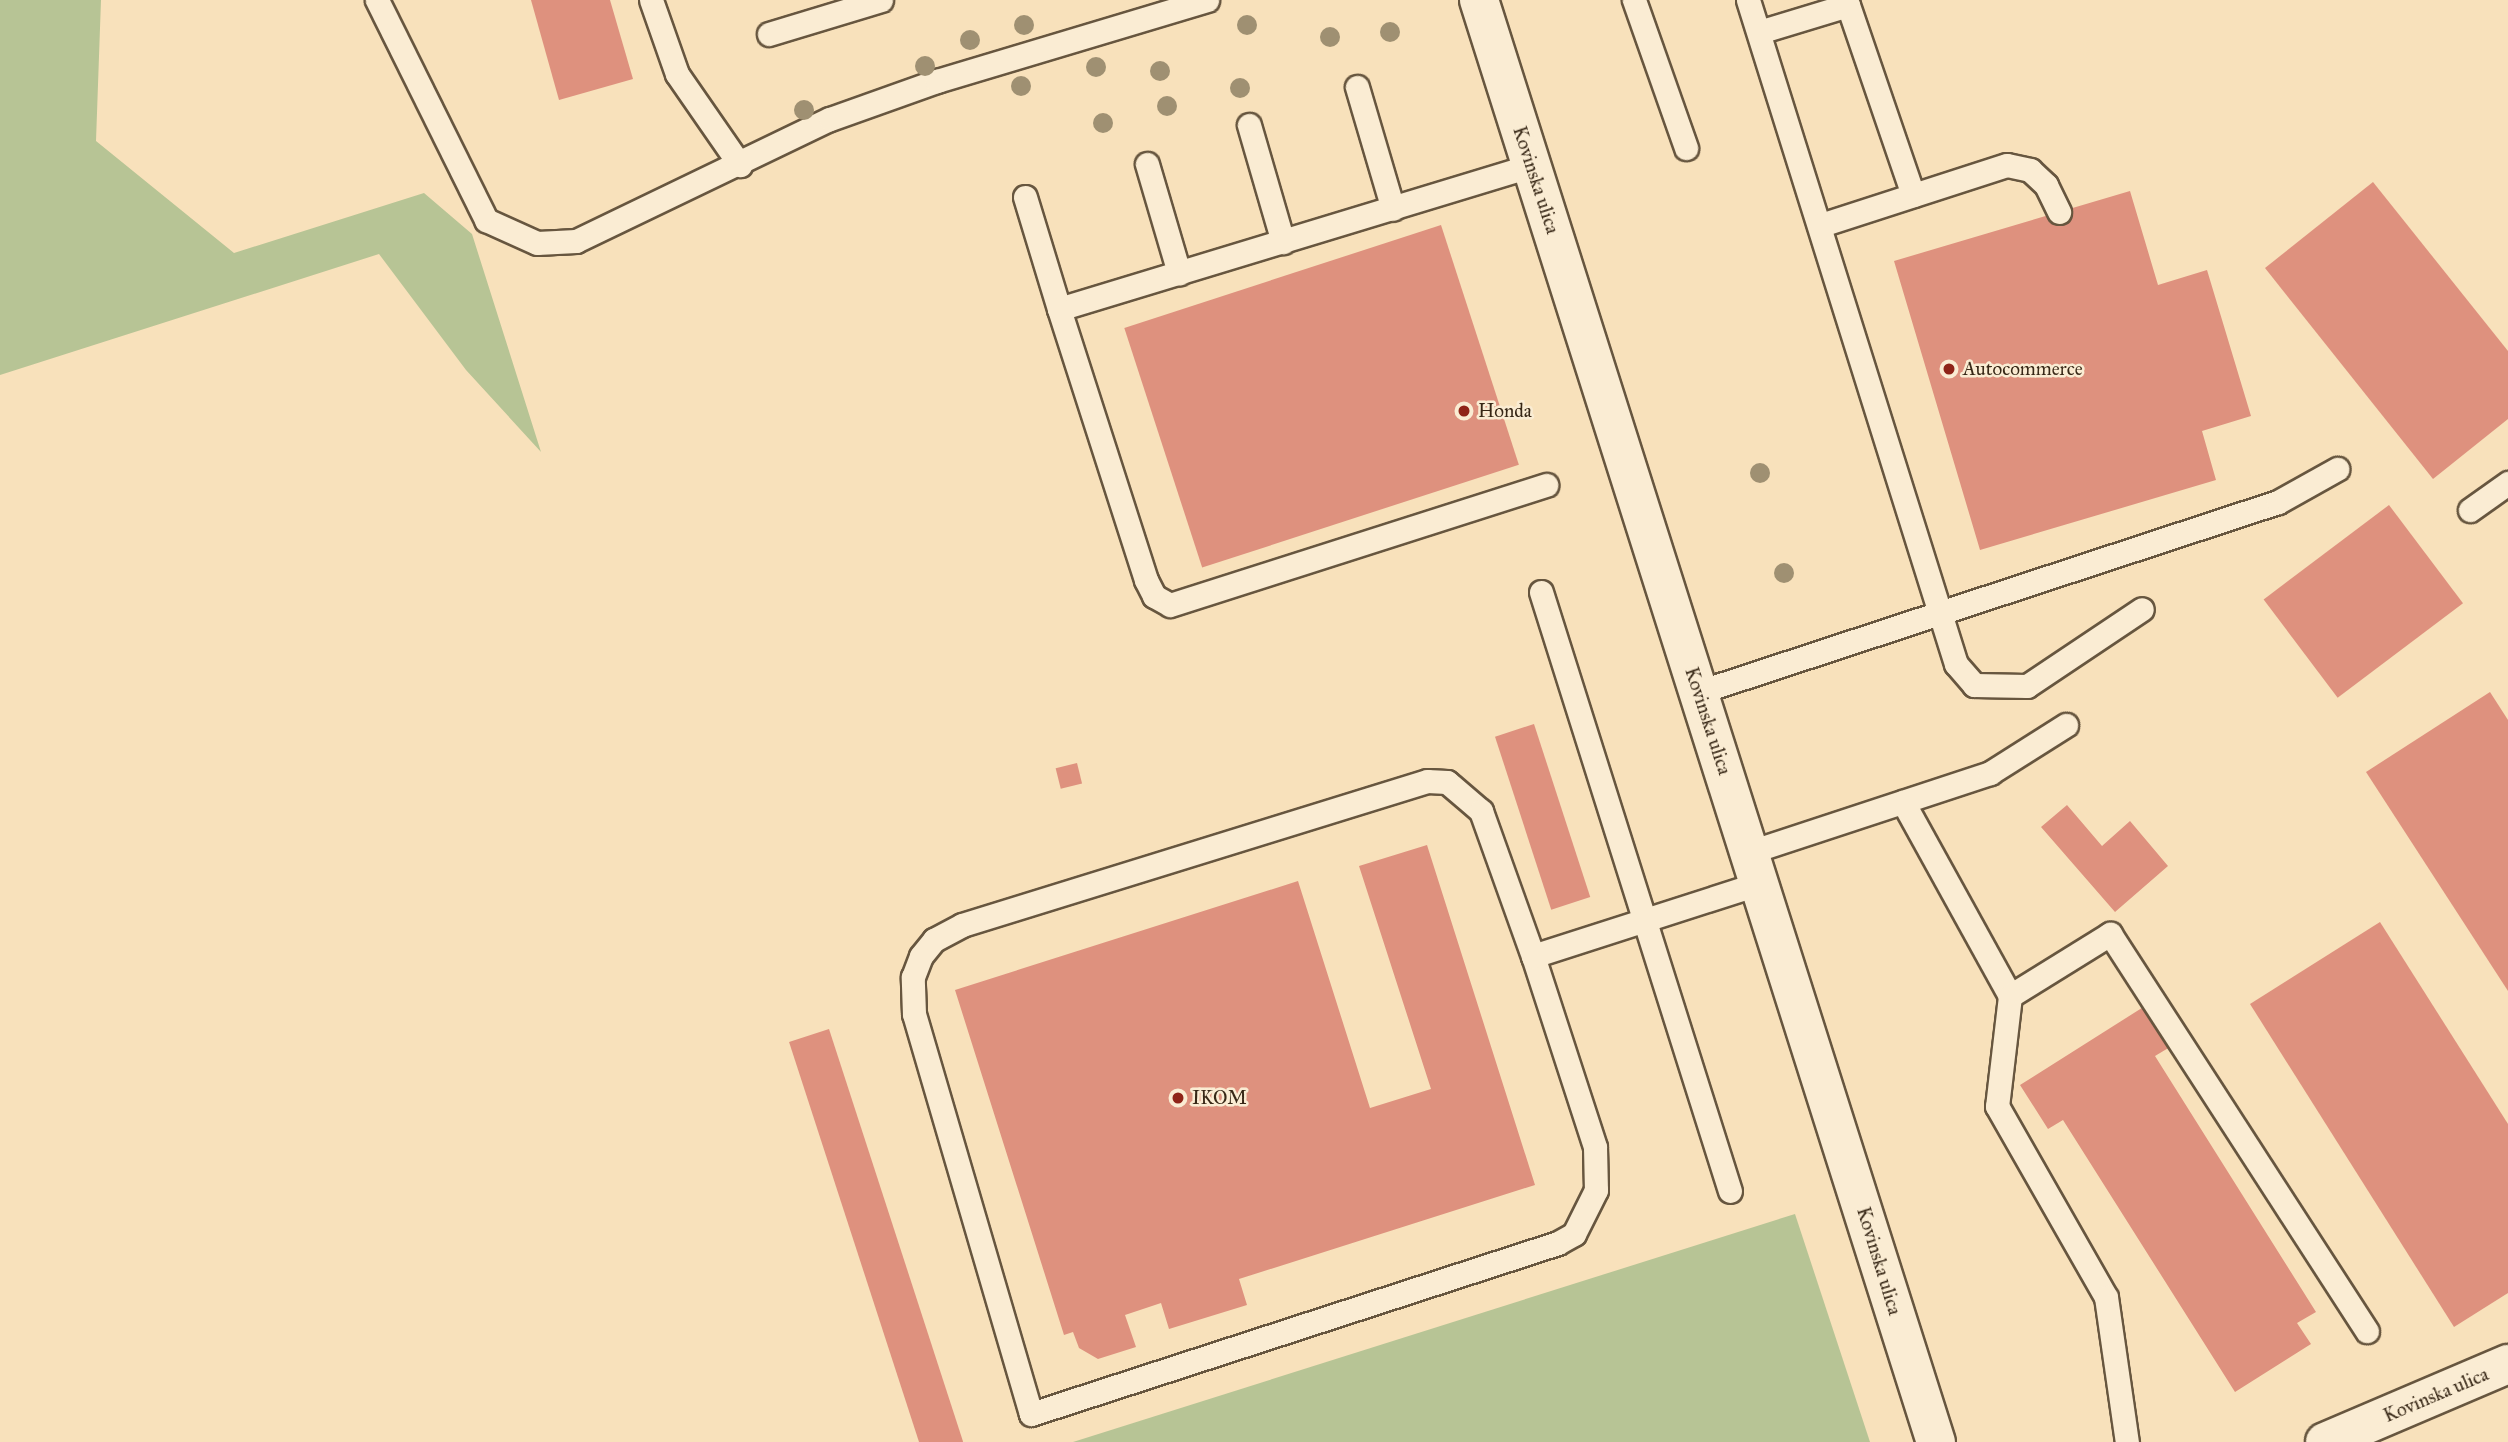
<!DOCTYPE html>
<html>
<head>
<meta charset="utf-8">
<style>
	body { margin:0 }
	#map { position:relative; width:2508px; height:1442px; overflow:hidden; background:#f8e1bb; font-family:"IM FELL Great Primer",serif }
	div>[style] { position:absolute }
	[style*='--x'] { left:calc(var(--x)*1px); top:calc(var(--y)*1px); width:calc(var(--w)*1px); rotate:calc(var(--a)*1deg) }
	.green>* { inset:0; background:#b7c495 }
	.building>* { inset:0; background:#de917e; transform-origin:0 0 }
	.roads { filter:drop-shadow(2px 0 #67563f) drop-shadow(-2px 0 #67563f) drop-shadow(0 2px #67563f) drop-shadow(0 -2px #67563f) }
	.service>* { height:23px; margin:-11.5px; padding:0 11.5px; transform-origin:11.5px; border-radius:11.5px; background:#faecd3 }
	.minor>* { height:38px; margin:-19px; padding:0 19px; transform-origin:19px; border-radius:19px; background:#faecd3 }
	.trees>* { width:20px; height:20px; margin:-10px; border-radius:50%; background:#9f9072 }
	.dots>* { width:19px; height:19px; translate:-50% -50%; box-sizing:border-box; border:4px solid #faecd3; border-radius:50% }
	span { translate:-50% -50%; white-space:nowrap; text-align:center; line-height:1.15; -webkit-text-stroke:5px #faecd3; paint-order:stroke }
	.street-label { font-size:19px; color:#372716 }
	.poi-label { font-size:19px; color:#372716 }
	.left { translate:0 -50%; text-align:left }
</style>
</head>
<body>
<div id="map">
	<div class="green">
		<div style="clip-path:polygon(0 0,101px 0,96px 141px,234px 253px,424px 193px,472px 234px,541px 452px,466px 370px,379px 254px,0 375px)"></div>
		<div style="clip-path:polygon(1795px 1214px,1870px 1442px,1073px 1442px)"></div>
	</div>
	<div class="building">
		<div style="clip-path:polygon(531px 0,610px 0,633px 79px,559px 100px)"></div>
		<div style="clip-path:polygon(2373px 182px,2508px 351px,2508px 419px,2433px 479px,2265px 268px)"></div>
		<div style="clip-path:polygon(2130px 191px,2158px 285px,2207px 270px,2251px 416px,2202px 431px,2216px 480px,1980px 550px,1894px 261px)"></div>
		<div style="left:1441px;top:225px;width:252px;height:333px;rotate:72deg"></div>
		<div style="left:2389px;top:505px;width:123px;height:157px;rotate:53deg"></div>
		<div style="clip-path:polygon(2490px 692px,2508px 720px,2508px 991px,2366px 772px)"></div>
		<div style="left:1534px;top:724px;width:182px;height:41px;rotate:72deg"></div>
		<div style="left:1077px;top:763px;width:21px;height:22px;rotate:76deg"></div>
		<div style="clip-path:polygon(2067px 805px,2102px 846px,2130px 821px,2168px 866px,2115px 912px,2041px 827px)"></div>
		<div style="clip-path:polygon(1427px 845px,1535px 1185px,1239px 1279px,1247px 1305px,1169px 1329px,1161px 1303px,1125px 1315px,1136px 1347px,1098px 1359px,1079px 1348px,1073px 1332px,1064px 1335px,955px 990px,1298px 881px,1370px 1108px,1431px 1089px,1359px 866px)"></div>
		<div style="clip-path:polygon(2380px 922px,2508px 1124px,2508px 1293px,2454px 1327px,2250px 1004px)"></div>
		<div style="clip-path:polygon(2145px 1006px,2170px 1047px,2155px 1056px,2316px 1312px,2297px 1323px,2311px 1344px,2235px 1392px,2063px 1120px,2048px 1129px,2020px 1085px)"></div>
		<div style="left:829px;top:1029px;width:434px;height:42px;rotate:72deg"></div>
	</div>
	<div class="roads">
		<div class="service">
			<div style="--x:377;--y:0;--w:246;--a:63.6"></div>
			<div style="--x:486;--y:220;--w:56;--a:24.3"></div>
			<div style="--x:537;--y:243;--w:39;--a:-3"></div>
			<div style="--x:576;--y:241;--w:282;--a:-25.7"></div>
			<div style="--x:830;--y:119;--w:114;--a:-19.6"></div>
			<div style="--x:937;--y:81;--w:282;--a:-16.7"></div>
			<div style="--x:651;--y:0;--w:78;--a:70.6"></div>
			<div style="--x:677;--y:74;--w:111;--a:55.3"></div>
			<div style="--x:1634;--y:0;--w:157;--a:70.6"></div>
			<div style="--x:1748;--y:0;--w:696;--a:72.61"></div>
			<div style="--x:1956;--y:664;--w:28;--a:49"></div>
			<div style="--x:1974;--y:685;--w:53;--a:1.1"></div>
			<div style="--x:2027;--y:686;--w:138;--a:-33.8"></div>
			<div style="--x:1759;--y:32;--w:93;--a:-16.9"></div>
			<div style="--x:1848;--y:5;--w:201;--a:71.1"></div>
			<div style="--x:769;--y:34;--w:117;--a:-16.9"></div>
			<div style="--x:1357;--y:87;--w:127;--a:73.6"></div>
			<div style="--x:1249;--y:125;--w:122;--a:73.8"></div>
			<div style="--x:1147;--y:164;--w:114;--a:73.6"></div>
			<div style="--x:1025;--y:197;--w:117;--a:73.1"></div>
			<div style="--x:1059;--y:309;--w:494;--a:-16.9"></div>
			<div style="--x:1821;--y:225;--w:195;--a:-17.9"></div>
			<div style="--x:2007;--y:165;--w:24;--a:12"></div>
			<div style="--x:2030;--y:170;--w:22;--a:43"></div>
			<div style="--x:2046;--y:185;--w:30;--a:64"></div>
			<div style="--x:1059;--y:309;--w:285;--a:72.2"></div>
			<div style="--x:1146;--y:580;--w:18;--a:63"></div>
			<div style="--x:1154;--y:596;--w:18;--a:29"></div>
			<div style="--x:1170;--y:605;--w:395;--a:-17.7"></div>
			<div style="--x:2470;--y:510;--w:47;--a:-35.4"></div>
			<div style="--x:1541;--y:592;--w:628;--a:72.49"></div>
			<div style="--x:1699;--y:692;--w:609;--a:-18.17"></div>
			<div style="--x:2278;--y:502;--w:68;--a:-29.2"></div>
			<div style="--x:1903;--y:802;--w:222;--a:61.1"></div>
			<div style="--x:2010;--y:996;--w:118;--a:-31.8"></div>
			<div style="--x:2110;--y:934;--w:473;--a:57.1"></div>
			<div style="--x:1750;--y:852;--w:253;--a:-18.2"></div>
			<div style="--x:1990;--y:773;--w:90;--a:-32.3"></div>
			<div style="--x:1533;--y:956;--w:201;--a:72"></div>
			<div style="--x:1595;--y:1147;--w:43;--a:88.7"></div>
			<div style="--x:1596;--y:1190;--w:49;--a:116.6"></div>
			<div style="--x:1574;--y:1234;--w:18;--a:151"></div>
			<div style="--x:1558;--y:1243;--w:554;--a:162.02"></div>
			<div style="--x:1031;--y:1414;--w:417;--a:-106.3"></div>
			<div style="--x:914;--y:1014;--w:37;--a:-92"></div>
			<div style="--x:913;--y:977;--w:22;--a:-69"></div>
			<div style="--x:921;--y:956;--w:21;--a:-51"></div>
			<div style="--x:934;--y:940;--w:32;--a:-28"></div>
			<div style="--x:962;--y:925;--w:487;--a:-17.2"></div>
			<div style="--x:1427;--y:781;--w:20;--a:3"></div>
			<div style="--x:1447;--y:782;--w:45;--a:40.5"></div>
			<div style="--x:1481;--y:811;--w:154;--a:70.3"></div>
			<div style="--x:1533;--y:956;--w:238;--a:-17.8"></div>
			<div style="--x:2010;--y:996;--w:111;--a:96.7"></div>
			<div style="--x:1997;--y:1106;--w:220;--a:60.3"></div>
			<div style="--x:2106;--y:1297;--w:147;--a:81.8"></div>
		</div>
		<div class="minor">
			<div style="--x:1479;--y:0;--w:1513;--a:72.42"></div>
			<div style="--x:2325;--y:1442;--w:199;--a:-23.1"></div>
		</div>
	</div>
	<div class="trees">
		<div style="left:1024px;top:25px"></div>
		<div style="left:1247px;top:25px"></div>
		<div style="left:1390px;top:32px"></div>
		<div style="left:1330px;top:37px"></div>
		<div style="left:970px;top:40px"></div>
		<div style="left:925px;top:66px"></div>
		<div style="left:1096px;top:67px"></div>
		<div style="left:1160px;top:71px"></div>
		<div style="left:1021px;top:86px"></div>
		<div style="left:1240px;top:88px"></div>
		<div style="left:1167px;top:106px"></div>
		<div style="left:804px;top:110px"></div>
		<div style="left:1103px;top:123px"></div>
		<div style="left:1760px;top:473px"></div>
		<div style="left:1784px;top:573px"></div>
	</div>
	<div class="dots">
		<div style="left:1949px;top:369px;background:#8f2418"></div>
		<div style="left:1464px;top:411px;background:#8f2418"></div>
		<div style="left:1178px;top:1098px;background:#8f2418"></div>
	</div>
	<div class="street-label">
		<span style="left:1536px;top:180px;rotate:72deg">Kovinska ulica</span>
		<span style="left:1708px;top:721px;rotate:72deg">Kovinska ulica</span>
		<span style="left:1879px;top:1261px;rotate:73deg">Kovinska ulica</span>
		<span style="left:2436px;top:1395px;rotate:-23deg">Kovinska ulica</span>
	</div>
	<div class="poi-label">
		<span class="left" style="left:1963px;top:369px">Autocommerce</span>
		<span class="left" style="left:1478px;top:411px">Honda</span>
		<span class="left" style="left:1192px;top:1098px">IKOM</span>
	</div>
</div>
</body>
</html>
